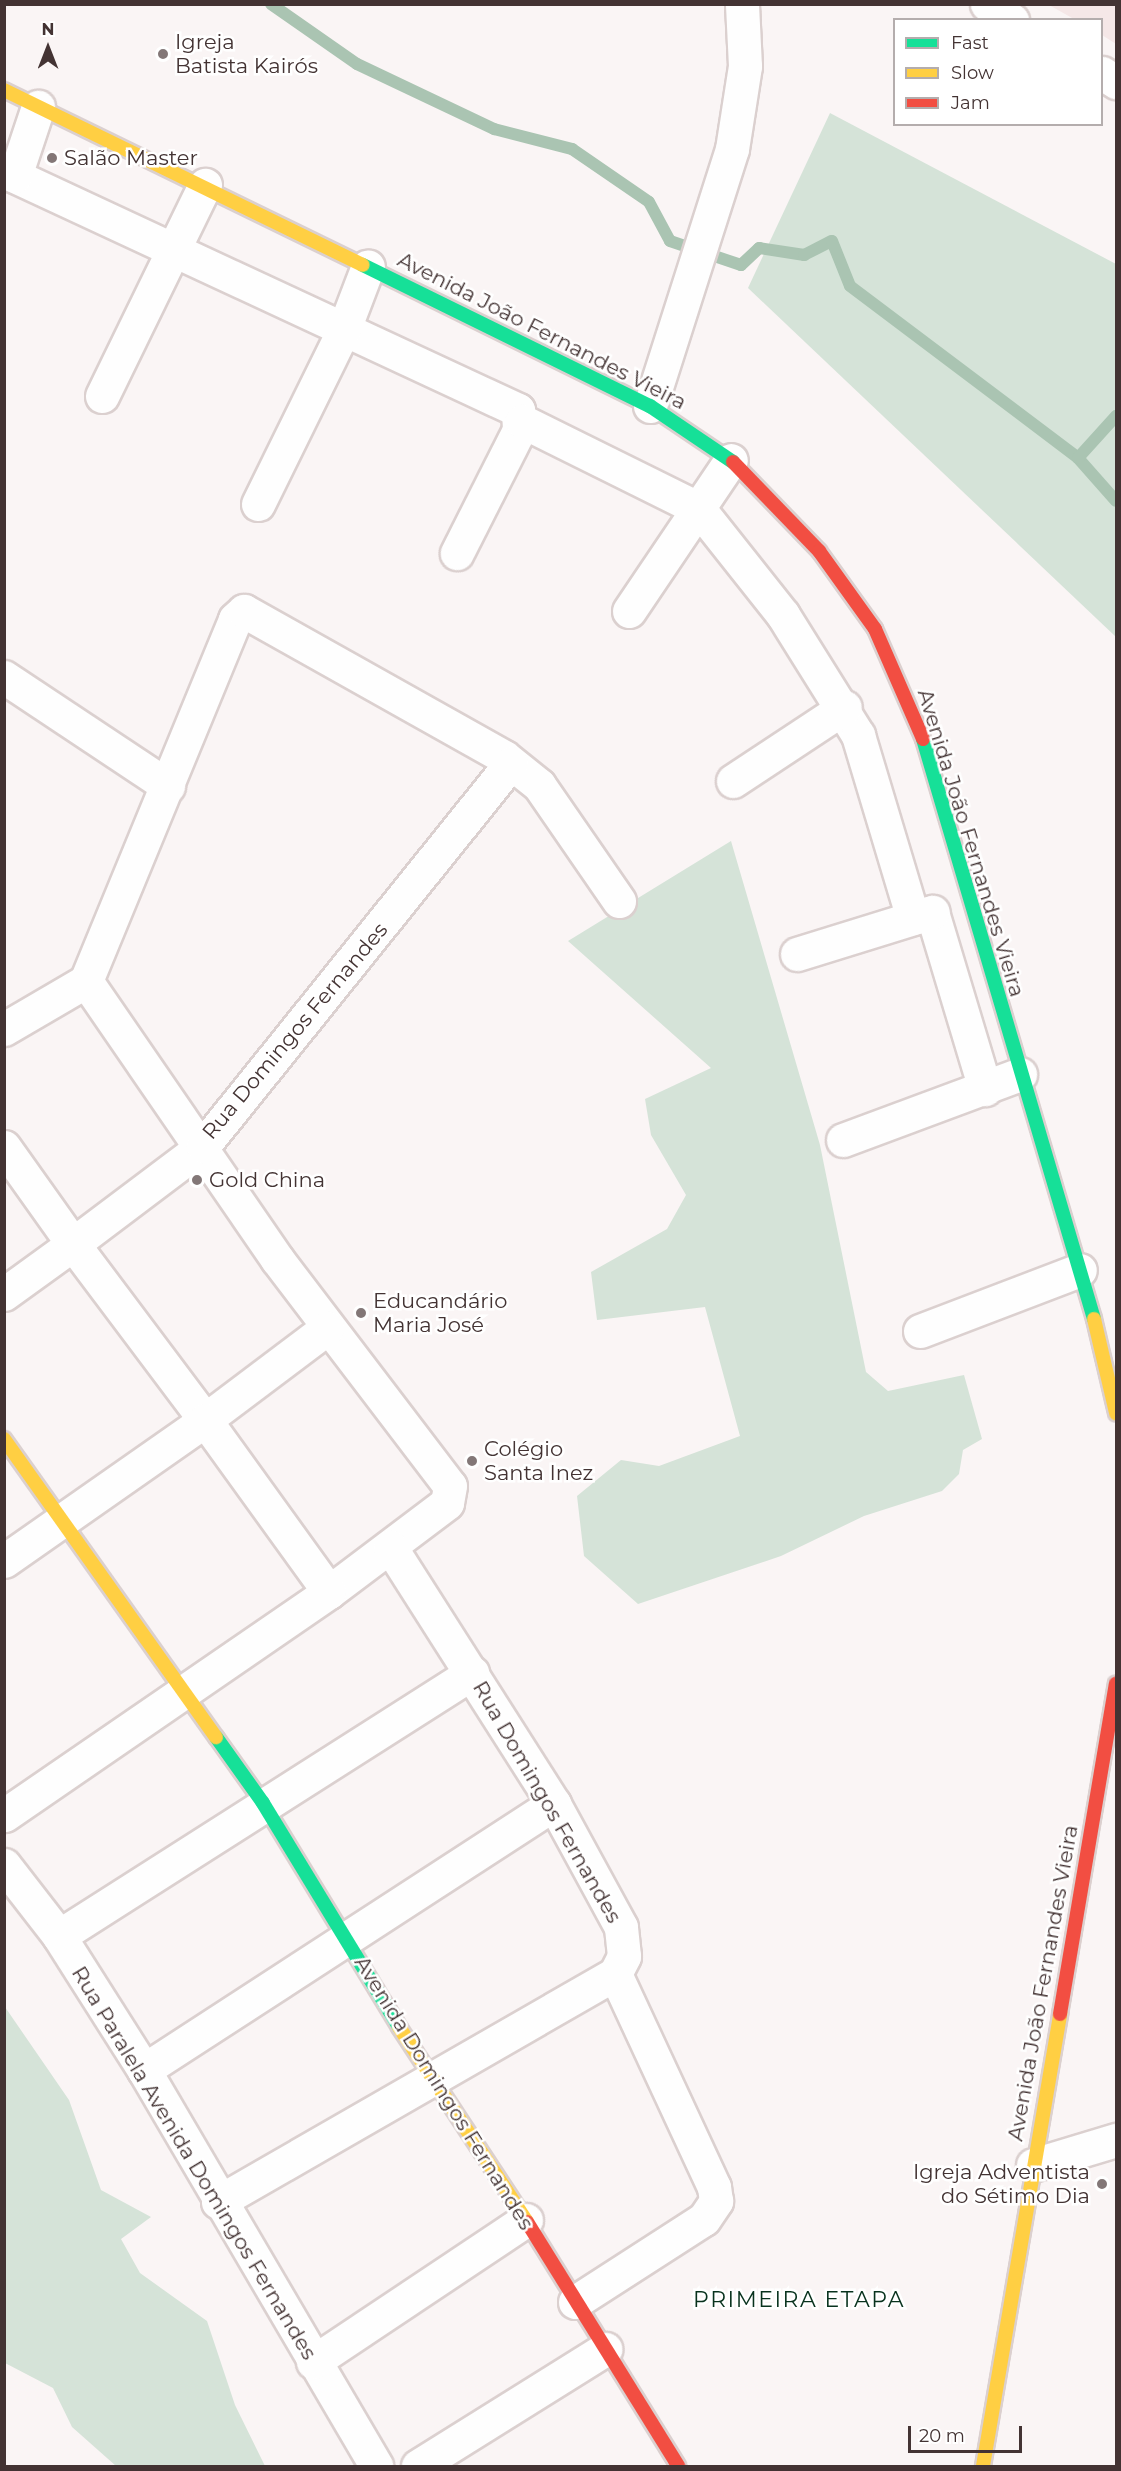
<!DOCTYPE html>
<html>
<head>
<meta charset="utf-8">
<style>
	body { margin:0 }
	#map { position:relative; width:1121px; height:2471px; overflow:hidden; background:#faf5f5; font-family:Montserrat,sans-serif }
	div>[style] { position:absolute }
	[style*='--x'] { left:calc(var(--x)*1px); top:calc(var(--y)*1px); width:calc(var(--w)*1px); rotate:calc(var(--a)*1deg) }
	.built>* { inset:0; background:#f5e7e7 }
	.green>* { inset:0; background:#d5e3d8 }
	.stream>* { height:12px; margin:-6px; padding:0 6px; transform-origin:6px; border-radius:6px; background:#aac4b2 }
	.roads { filter:drop-shadow(2px 0 #dbd0cf) drop-shadow(-2px 0 #dbd0cf) drop-shadow(0 2px #dbd0cf) drop-shadow(0 -2px #dbd0cf) }
	.street>* { height:33px; margin:-16.5px; padding:0 16.5px; transform-origin:16.5px; border-radius:16.5px; background:#fefefe }
	.fast>* { height:14px; margin:-7px; padding:0 7px; transform-origin:7px; border-radius:7px; background:#16e098 }
	.slow>* { height:14px; margin:-7px; padding:0 7px; transform-origin:7px; border-radius:7px; background:#ffcf43 }
	.jam>* { height:14px; margin:-7px; padding:0 7px; transform-origin:7px; border-radius:7px; background:#f24e42 }
	.dots>* { width:16px; height:16px; translate:-50% -50%; box-sizing:border-box; border:3px solid #fff; border-radius:50% }
	span { translate:-50% -50%; white-space:nowrap; text-align:center; line-height:1.15; -webkit-text-stroke:5px #fff; paint-order:stroke }
	.poi-label { font-size:21px; color:#433333 }
	.left { translate:0 -50%; text-align:left }
	.right { translate:-100% -50%; text-align:right }
	.street-label { font-size:21px; color:#433333 }
	.neighbourhood-label { font-size:22px; color:#08321d; letter-spacing:1.5px }
	.frame { position:absolute; inset:0; border:6px solid #433333; pointer-events:none }
	.legend { position:absolute; left:893px; top:18px; width:210px; height:108px; box-sizing:border-box; background:#fff; border:2px solid #b4adad; margin:0; padding:8px 10px; list-style:none; font-size:18px; color:#433333 }
	.legend li { display:flex; align-items:center; gap:12px; height:30px }
	.legend b { width:30px; border:2px solid #b4adad }
	.north { position:absolute; left:18px; top:18px; width:60px; height:60px; -webkit-text-stroke:4px #fff; paint-order:stroke; rotate:0deg; font-size:16px; font-weight:700; line-height:24px; text-align:center; color:#433333 }
	.north::after { content:''; display:block; margin:auto; width:21px; height:27px; background:#433333; clip-path:polygon(50% 0,100% 100%,50% 72%,0 100%) }
	.scale { position:absolute; left:908px; top:2426px; width:114px; height:27px; box-sizing:border-box; border:3px solid #433333; border-top:0; padding-left:8px; font-size:18px; line-height:21px; white-space:nowrap; color:#433333; -webkit-text-stroke:4px #fff; paint-order:stroke }
</style>
</head>
<body>
<div id="map">
	<div class="built">
		<div style="clip-path:polygon(1049px 5px,1116px 5px,1116px 44px,1102px 35px,1102px 20px,1074px 19px)"></div>
	</div>
	<div class="green">
		<div style="clip-path:polygon(830px 113px,1116px 264px,1116px 637px,748px 288px)"></div>
		<div style="clip-path:polygon(731px 841px,820px 1145px,866px 1372px,888px 1391px,964px 1375px,982px 1439px,963px 1450px,959px 1474px,942px 1491px,864px 1516px,781px 1556px,638px 1604px,584px 1556px,577px 1496px,621px 1460px,659px 1466px,740px 1436px,705px 1307px,597px 1320px,591px 1272px,667px 1229px,686px 1195px,651px 1135px,645px 1099px,711px 1068px,568px 941px)"></div>
		<div style="clip-path:polygon(5px 2007px,69px 2100px,101px 2190px,151px 2217px,121px 2239px,140px 2273px,207px 2321px,235px 2405px,265px 2466px,116px 2466px,72px 2427px,53px 2388px,5px 2363px)"></div>
	</div>
	<div class="stream">
		<div style="--x:271;--y:4;--w:105;--a:34.9"></div>
		<div style="--x:357;--y:64;--w:152;--a:25.4"></div>
		<div style="--x:494;--y:129;--w:81;--a:14.4"></div>
		<div style="--x:572;--y:149;--w:93;--a:34.5"></div>
		<div style="--x:649;--y:202;--w:44;--a:61.7"></div>
		<div style="--x:670;--y:241;--w:75;--a:18.7"></div>
		<div style="--x:741;--y:265;--w:25;--a:-43"></div>
		<div style="--x:759;--y:248;--w:46;--a:8.8"></div>
		<div style="--x:804;--y:255;--w:31;--a:-27"></div>
		<div style="--x:832;--y:241;--w:48;--a:68.2"></div>
		<div style="--x:850;--y:286;--w:286;--a:37"></div>
		<div style="--x:1078;--y:458;--w:57;--a:48.5"></div>
		<div style="--x:1078;--y:458;--w:57;--a:-47.9"></div>
	</div>
	<div class="roads">
		<div class="street">
			<div style="--x:987;--y:4;--w:30;--a:33"></div>
			<div style="--x:1102;--y:73;--w:17;--a:33"></div>
			<div style="--x:4;--y:171;--w:567;--a:24.94"></div>
			<div style="--x:518;--y:410;--w:20;--a:87"></div>
			<div style="--x:519;--y:430;--w:138;--a:116.8"></div>
			<div style="--x:15;--y:176;--w:73;--a:-71.6"></div>
			<div style="--x:102;--y:396;--w:235;--a:-64"></div>
			<div style="--x:650;--y:406;--w:270;--a:-72.3"></div>
			<div style="--x:732;--y:149;--w:84;--a:-81.1"></div>
			<div style="--x:745;--y:66;--w:62;--a:-92.8"></div>
			<div style="--x:522;--y:421;--w:198;--a:26.4"></div>
			<div style="--x:699;--y:509;--w:135;--a:51.6"></div>
			<div style="--x:783;--y:615;--w:142;--a:58"></div>
			<div style="--x:858;--y:735;--w:191;--a:73.3"></div>
			<div style="--x:258;--y:504;--w:195;--a:-63.8"></div>
			<div style="--x:344;--y:329;--w:67;--a:-69.1"></div>
			<div style="--x:629;--y:611;--w:182;--a:-56"></div>
			<div style="--x:4;--y:677;--w:197;--a:33.6"></div>
			<div style="--x:733;--y:781;--w:134;--a:-33.5"></div>
			<div style="--x:932;--y:912;--w:185;--a:73.3"></div>
			<div style="--x:797;--y:954;--w:142;--a:-17.2"></div>
			<div style="--x:86;--y:981;--w:337;--a:55.5"></div>
			<div style="--x:277;--y:1259;--w:285;--a:52.7"></div>
			<div style="--x:450;--y:1486;--w:17;--a:100"></div>
			<div style="--x:447;--y:1503;--w:148;--a:143"></div>
			<div style="--x:4;--y:1029;--w:95;--a:-30.3"></div>
			<div style="--x:86;--y:981;--w:391;--a:-67.6"></div>
			<div style="--x:235;--y:619;--w:12;--a:-42"></div>
			<div style="--x:244;--y:611;--w:298;--a:29.3"></div>
			<div style="--x:504;--y:757;--w:45;--a:38.7"></div>
			<div style="--x:539;--y:785;--w:141;--a:55.4"></div>
			<div style="--x:843;--y:1140;--w:189;--a:-20.4"></div>
			<div style="--x:4;--y:1147;--w:119;--a:54.6"></div>
			<div style="--x:73;--y:1244;--w:163;--a:-37"></div>
			<div style="--x:203;--y:1146;--w:491;--a:-51.2"></div>
			<div style="--x:4;--y:1294;--w:85;--a:-35.9"></div>
			<div style="--x:73;--y:1244;--w:220;--a:53.1"></div>
			<div style="--x:205;--y:1420;--w:153;--a:-37"></div>
			<div style="--x:920;--y:1331;--w:171;--a:-20.9"></div>
			<div style="--x:4;--y:1561;--w:246;--a:-35"></div>
			<div style="--x:205;--y:1420;--w:212;--a:54.2"></div>
			<div style="--x:329;--y:1592;--w:394;--a:145.5"></div>
			<div style="--x:4;--y:1865;--w:90;--a:52.2"></div>
			<div style="--x:59;--y:1936;--w:159;--a:57.6"></div>
			<div style="--x:144;--y:2070;--w:459;--a:59.6"></div>
			<div style="--x:59;--y:1936;--w:490;--a:-32.5"></div>
			<div style="--x:144;--y:2070;--w:489;--a:-33"></div>
			<div style="--x:1033;--y:2165;--w:87;--a:-16.8"></div>
			<div style="--x:218;--y:2202;--w:458;--a:-29.9"></div>
			<div style="--x:615;--y:1974;--w:20;--a:-63"></div>
			<div style="--x:624;--y:1956;--w:29;--a:-96"></div>
			<div style="--x:621;--y:1927;--w:140;--a:-118.6"></div>
			<div style="--x:554;--y:1804;--w:305;--a:-122.5"></div>
			<div style="--x:575;--y:2302;--w:153;--a:-32.8"></div>
			<div style="--x:704;--y:2219;--w:22;--a:-56"></div>
			<div style="--x:716;--y:2201;--w:14;--a:-98"></div>
			<div style="--x:714;--y:2187;--w:235;--a:-114.9"></div>
			<div style="--x:313;--y:2362;--w:256;--a:-33.7"></div>
			<div style="--x:418;--y:2466;--w:221;--a:-32"></div>
		</div>
		<div class="fast">
			<div style="--x:363;--y:265;--w:320;--a:26.2"></div>
			<div style="--x:650;--y:406;--w:100;--a:34"></div>
			<div style="--x:923;--y:739;--w:605;--a:73.57"></div>
			<div style="--x:216;--y:1737;--w:81;--a:54.5"></div>
			<div style="--x:263;--y:1803;--w:262;--a:58.7"></div>
		</div>
		<div class="slow">
			<div style="--x:4;--y:90;--w:399;--a:26"></div>
			<div style="--x:1094;--y:1319;--w:97;--a:76.8"></div>
			<div style="--x:4;--y:1439;--w:366;--a:54.6"></div>
			<div style="--x:399;--y:2027;--w:233;--a:56.7"></div>
			<div style="--x:983;--y:2466;--w:459;--a:-80.3"></div>
		</div>
		<div class="jam">
			<div style="--x:733;--y:462;--w:124;--a:46"></div>
			<div style="--x:819;--y:551;--w:96;--a:54.3"></div>
			<div style="--x:875;--y:629;--w:120;--a:66.4"></div>
			<div style="--x:1060;--y:2014;--w:335;--a:-80.4"></div>
			<div style="--x:527;--y:2222;--w:287;--a:58.2"></div>
		</div>
	</div>
	<div class="dots">
		<div style="left:163px;top:54px;background:#837777"></div>
		<div style="left:52px;top:158px;background:#837777"></div>
		<div style="left:197px;top:1180px;background:#837777"></div>
		<div style="left:361px;top:1313px;background:#837777"></div>
		<div style="left:472px;top:1461px;background:#837777"></div>
		<div style="left:1102px;top:2184px;background:#837777"></div>
	</div>
	<div class="poi-label">
		<span class="left" style="left:175px;top:54px">Igreja<br>Batista Kairós</span>
		<span class="left" style="left:64px;top:158px">Salão Master</span>
		<span class="left" style="left:209px;top:1180px">Gold China</span>
		<span class="left" style="left:373px;top:1313px">Educandário<br>Maria José</span>
		<span class="left" style="left:484px;top:1461px">Colégio<br>Santa Inez</span>
		<span class="right" style="left:1090px;top:2184px">Igreja Adventista<br>do Sétimo Dia</span>
	</div>
	<div class="street-label">
		<span style="left:542px;top:331px;rotate:27deg">Avenida João Fernandes Vieira</span>
		<span style="left:971px;top:843px;rotate:73deg">Avenida João Fernandes Vieira</span>
		<span style="left:295px;top:1031px;rotate:-50deg">Rua Domingos Fernandes</span>
		<span style="left:547px;top:1802px;rotate:60deg">Rua Domingos Fernandes</span>
		<span style="left:1043px;top:1983px;rotate:-80deg">Avenida João Fernandes Vieira</span>
		<span style="left:444px;top:2093px;rotate:58deg">Avenida Domingos Fernandes</span>
		<span style="left:194px;top:2163px;rotate:59deg">Rua Paralela Avenida Domingos Fernandes</span>
	</div>
	<div class="neighbourhood-label">
		<span style="left:799px;top:2300px">PRIMEIRA ETAPA</span>
	</div>
	<div class="frame"></div>
	<ul class="legend">
	<li><b style="height:8px;background:#16e098"></b>Fast</li>
	<li><b style="height:8px;background:#ffcf43"></b>Slow</li>
	<li><b style="height:8px;background:#f24e42"></b>Jam</li>
	</ul>
	<div class="north">N</div>
	<div class="scale">20 m</div>
</div>
</body>
</html>
